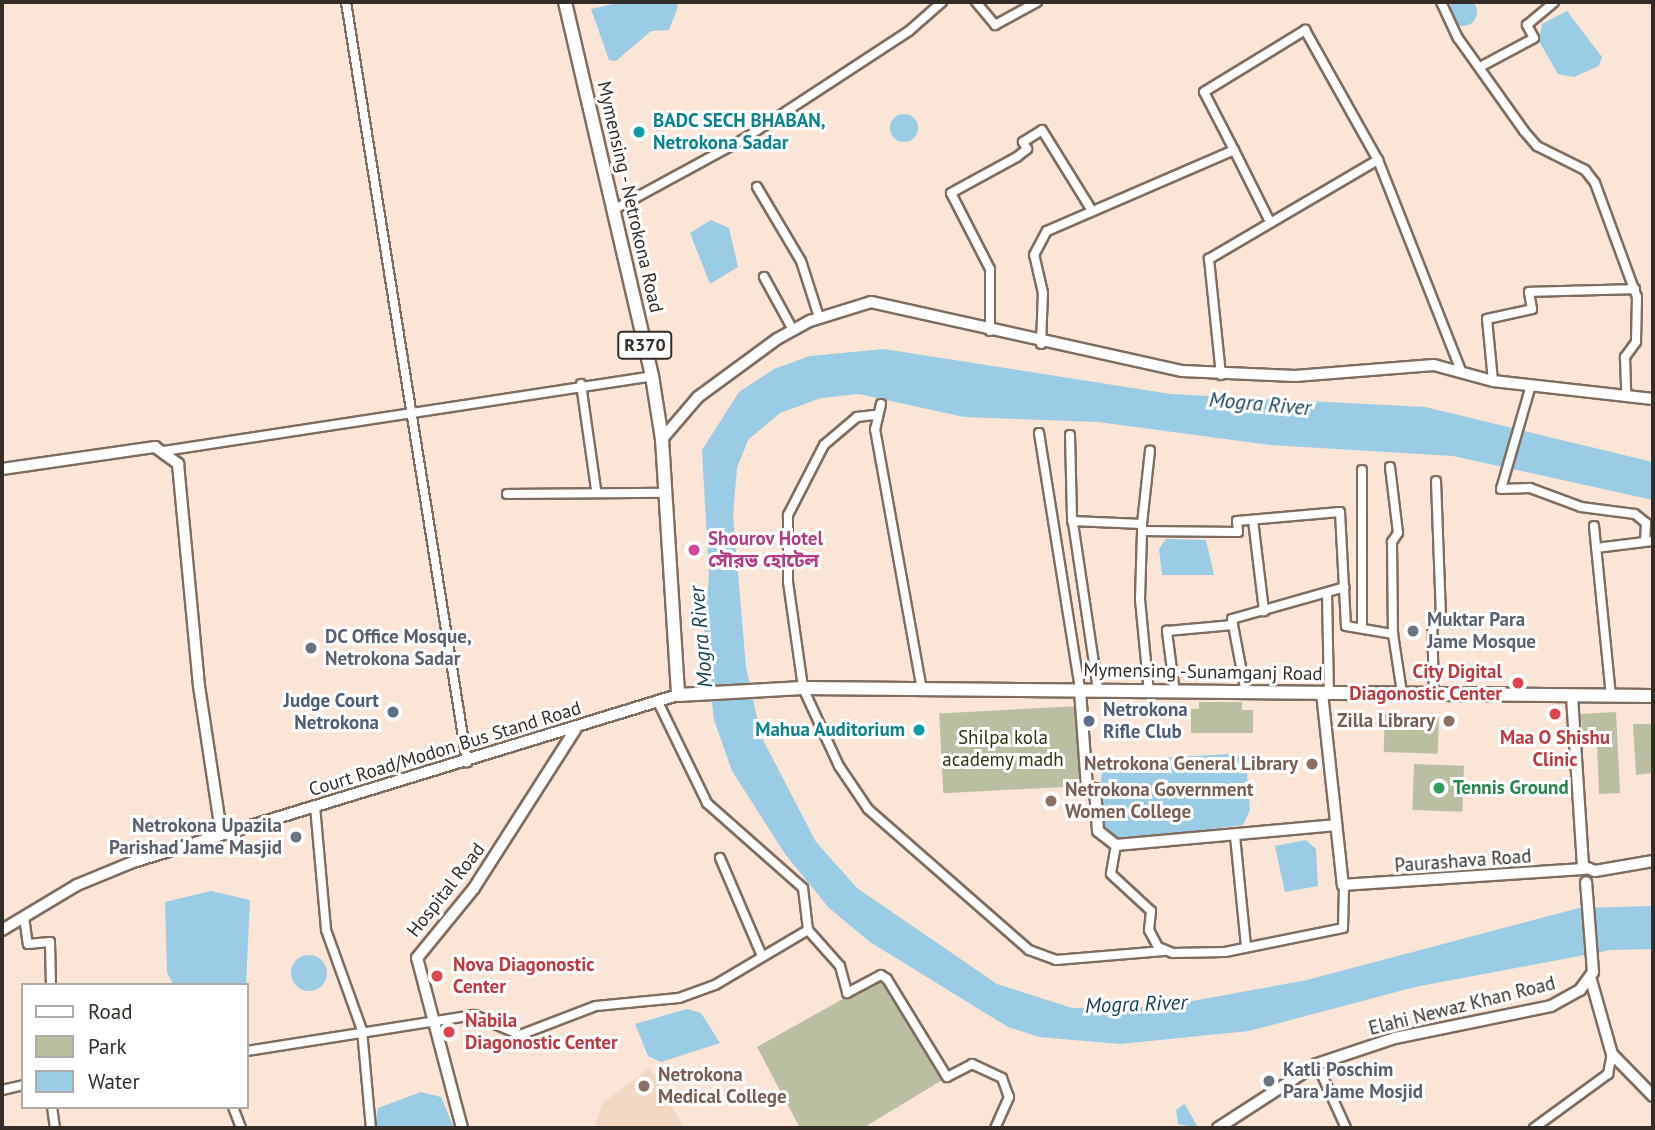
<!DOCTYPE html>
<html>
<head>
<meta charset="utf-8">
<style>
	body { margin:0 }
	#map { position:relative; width:1655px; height:1130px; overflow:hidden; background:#fae5d6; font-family:"PT Sans","Noto Sans Bengali",sans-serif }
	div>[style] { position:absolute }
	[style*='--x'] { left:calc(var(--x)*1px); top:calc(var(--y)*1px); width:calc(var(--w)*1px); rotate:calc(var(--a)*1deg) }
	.built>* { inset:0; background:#f2d7c3 }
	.green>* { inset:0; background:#bbbfa1; transform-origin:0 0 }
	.water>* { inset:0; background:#9acce5 }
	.round { border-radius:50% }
	.roads { filter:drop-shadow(2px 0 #7f6d5f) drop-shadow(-2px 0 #7f6d5f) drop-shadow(0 2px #7f6d5f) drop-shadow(0 -2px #7f6d5f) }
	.street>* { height:8px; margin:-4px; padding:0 4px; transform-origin:4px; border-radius:4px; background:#fff }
	.secondary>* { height:10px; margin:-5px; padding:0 5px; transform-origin:5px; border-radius:5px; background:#fff }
	.primary>* { height:12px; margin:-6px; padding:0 6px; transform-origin:6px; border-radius:6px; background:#fff }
	.dots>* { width:19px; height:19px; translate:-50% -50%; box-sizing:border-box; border:4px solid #fff; border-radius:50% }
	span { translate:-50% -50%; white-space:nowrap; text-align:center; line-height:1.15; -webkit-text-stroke:6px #fff; paint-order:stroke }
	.shield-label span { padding:2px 5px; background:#fff; border:2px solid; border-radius:5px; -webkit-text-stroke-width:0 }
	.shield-label { font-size:18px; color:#342d27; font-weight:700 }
	.culture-label { font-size:19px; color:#0d838f; font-weight:700 }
	.left { translate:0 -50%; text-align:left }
	.right { translate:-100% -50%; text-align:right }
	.street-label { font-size:19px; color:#342d27 }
	.hotel-label { font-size:19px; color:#b23c85; font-weight:700 }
	.worship-label { font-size:19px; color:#5b616d; font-weight:700 }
	.health-label { font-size:19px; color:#be3a42; font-weight:700 }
	.service-label { font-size:19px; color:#4e5e75; font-weight:700 }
	.education-label { font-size:19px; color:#785e54; font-weight:700 }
	.park-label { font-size:19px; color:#2f330e }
	.leisure-label { font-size:19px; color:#27864d; font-weight:700 }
	.water-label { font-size:21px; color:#184355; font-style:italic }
	.frame { position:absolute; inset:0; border:4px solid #342d27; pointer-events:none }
	.legend { position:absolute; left:21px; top:983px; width:228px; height:126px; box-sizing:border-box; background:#fff; border:2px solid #aeaba9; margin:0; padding:9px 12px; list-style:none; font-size:21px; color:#342d27 }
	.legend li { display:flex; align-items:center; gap:14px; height:35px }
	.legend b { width:35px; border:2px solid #aeaba9 }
</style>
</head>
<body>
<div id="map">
	<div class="built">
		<div style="clip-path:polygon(650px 1068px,684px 1128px,595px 1128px,602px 1104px)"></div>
	</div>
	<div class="green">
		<div style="clip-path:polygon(1199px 702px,1242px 702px,1242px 710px,1253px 710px,1253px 733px,1191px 733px,1191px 709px,1199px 709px)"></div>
		<div style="left:1080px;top:706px;width:80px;height:141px;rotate:87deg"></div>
		<div style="clip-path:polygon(1616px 712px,1620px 793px,1599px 794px,1597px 743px,1583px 744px,1581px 714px)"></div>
		<div style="left:1385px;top:714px;width:54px;height:38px;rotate:2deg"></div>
		<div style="clip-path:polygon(1633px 724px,1653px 724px,1653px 773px,1636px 775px)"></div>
		<div style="left:1414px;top:764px;width:50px;height:46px;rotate:2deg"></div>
		<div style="clip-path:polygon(882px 977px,944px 1079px,863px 1128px,800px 1128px,757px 1047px)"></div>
	</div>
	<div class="water">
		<div class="round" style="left:1449px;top:-2px;width:28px;height:28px"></div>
		<div style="clip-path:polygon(622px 2px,676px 2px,678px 7px,669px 30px,651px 31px,616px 61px,609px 60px,591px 9px)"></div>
		<div style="clip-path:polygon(1567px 11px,1602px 57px,1599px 66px,1574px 77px,1558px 74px,1539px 41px,1542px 24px)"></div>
		<div class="round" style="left:890px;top:114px;width:28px;height:28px"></div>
		<div style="clip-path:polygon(711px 220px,729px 228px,738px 267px,710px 284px,690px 233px)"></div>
		<div style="clip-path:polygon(884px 349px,1171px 394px,1425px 407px,1653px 462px,1653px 500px,1453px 456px,1270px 445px,1098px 422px,964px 417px,859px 394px,821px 398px,780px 413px,748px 440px,737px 468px,733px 515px,746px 667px,761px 736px,816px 842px,857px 888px,997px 984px,1072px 1008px,1159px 1007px,1307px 980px,1579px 908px,1653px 906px,1653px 949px,1611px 950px,1415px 987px,1249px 1031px,1120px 1044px,1039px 1037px,1008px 1027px,870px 942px,829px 908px,785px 854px,732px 771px,714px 720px,704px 635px,709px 576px,702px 450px,739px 392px,774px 369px,810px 356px)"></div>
		<div style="clip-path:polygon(1166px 539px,1206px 540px,1214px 575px,1162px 575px,1159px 549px)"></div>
		<div style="clip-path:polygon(1230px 754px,1239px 756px,1247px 773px,1250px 810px,1243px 825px,1120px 840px,1102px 829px,1097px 807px,1104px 761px)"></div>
		<div style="clip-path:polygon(1306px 840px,1316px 849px,1318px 886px,1285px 892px,1275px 846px)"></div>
		<div style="clip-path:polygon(211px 891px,250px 900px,246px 985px,174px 985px,167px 973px,165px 902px)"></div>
		<div class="round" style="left:291px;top:955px;width:36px;height:36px"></div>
		<div style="clip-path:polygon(687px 1009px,701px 1013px,720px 1043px,661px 1062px,648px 1056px,635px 1024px)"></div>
		<div style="clip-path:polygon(421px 1092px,441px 1097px,454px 1128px,374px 1128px,378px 1108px)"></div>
		<div style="clip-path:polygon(1184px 1104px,1186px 1106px,1198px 1128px,1178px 1124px,1176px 1110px)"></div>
	</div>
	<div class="roads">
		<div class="street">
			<div style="--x:346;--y:2;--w:770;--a:80.95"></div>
			<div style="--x:976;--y:2;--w:30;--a:50"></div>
			<div style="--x:995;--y:25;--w:48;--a:-28.7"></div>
			<div style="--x:1441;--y:2;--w:40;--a:65"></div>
			<div style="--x:1458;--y:38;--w:114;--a:54.6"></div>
			<div style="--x:1524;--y:131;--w:20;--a:49"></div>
			<div style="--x:1537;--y:146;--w:54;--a:26.6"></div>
			<div style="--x:1585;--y:170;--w:16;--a:52"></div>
			<div style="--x:1595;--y:183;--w:121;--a:69.8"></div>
			<div style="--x:1637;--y:297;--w:45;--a:91.3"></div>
			<div style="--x:1636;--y:342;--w:19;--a:126"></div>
			<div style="--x:1625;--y:357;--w:35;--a:88"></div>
			<div style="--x:1480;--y:67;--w:61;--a:-28.2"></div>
			<div style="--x:1534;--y:38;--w:15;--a:-118"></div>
			<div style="--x:1527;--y:25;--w:35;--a:-40"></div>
			<div style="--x:1234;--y:150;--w:65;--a:-117.3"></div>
			<div style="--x:1204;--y:92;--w:119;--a:-31.5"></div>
			<div style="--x:1305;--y:30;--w:149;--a:60.7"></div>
			<div style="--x:1378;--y:160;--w:224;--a:68.5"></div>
			<div style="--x:757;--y:187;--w:86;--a:59.3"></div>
			<div style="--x:801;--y:261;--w:59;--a:72.2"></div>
			<div style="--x:613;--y:210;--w:149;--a:-28.5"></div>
			<div style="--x:744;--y:139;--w:197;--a:-33.2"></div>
			<div style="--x:909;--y:31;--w:44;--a:-41.3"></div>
			<div style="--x:764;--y:277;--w:60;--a:61.3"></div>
			<div style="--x:990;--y:331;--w:62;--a:-90"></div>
			<div style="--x:990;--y:269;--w:85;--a:-117.2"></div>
			<div style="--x:951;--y:193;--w:75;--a:-28.6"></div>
			<div style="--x:1017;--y:157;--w:13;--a:-39"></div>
			<div style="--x:1027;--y:149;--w:8;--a:-120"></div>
			<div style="--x:1023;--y:142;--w:22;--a:-32"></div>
			<div style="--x:1042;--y:130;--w:93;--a:58.2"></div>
			<div style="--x:1041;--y:344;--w:51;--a:-87.8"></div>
			<div style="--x:1043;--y:293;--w:39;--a:-103"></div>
			<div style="--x:1034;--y:255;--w:27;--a:-62"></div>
			<div style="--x:1047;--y:231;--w:204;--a:-23.4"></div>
			<div style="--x:1234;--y:150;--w:78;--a:63.4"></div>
			<div style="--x:1221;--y:375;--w:117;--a:-95.9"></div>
			<div style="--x:1209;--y:259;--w:196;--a:-30.4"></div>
			<div style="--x:1493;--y:381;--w:62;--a:-95.5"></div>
			<div style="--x:1487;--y:319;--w:46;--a:-12.5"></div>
			<div style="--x:1532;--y:309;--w:17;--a:-100"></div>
			<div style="--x:1529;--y:292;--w:106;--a:-1.6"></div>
			<div style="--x:581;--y:384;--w:107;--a:81.9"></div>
			<div style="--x:1531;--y:385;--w:108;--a:106.1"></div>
			<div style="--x:1501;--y:489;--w:29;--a:-2"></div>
			<div style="--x:1530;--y:488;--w:54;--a:20.4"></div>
			<div style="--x:1581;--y:507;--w:54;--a:7.4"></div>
			<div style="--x:1635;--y:514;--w:14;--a:39"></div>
			<div style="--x:1646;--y:523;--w:18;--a:93"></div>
			<div style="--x:881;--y:404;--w:26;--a:103"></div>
			<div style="--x:875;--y:429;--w:265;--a:79.8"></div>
			<div style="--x:874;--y:415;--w:17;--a:173"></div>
			<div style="--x:857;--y:417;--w:43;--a:139.7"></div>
			<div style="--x:824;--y:445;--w:79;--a:117.2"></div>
			<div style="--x:788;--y:515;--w:67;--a:90"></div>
			<div style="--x:788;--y:582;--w:107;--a:81.9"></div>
			<div style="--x:803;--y:688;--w:86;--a:65.2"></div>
			<div style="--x:839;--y:766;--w:52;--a:56"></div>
			<div style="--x:868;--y:809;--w:214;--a:41.2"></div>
			<div style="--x:1029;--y:950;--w:29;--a:20"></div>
			<div style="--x:1056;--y:960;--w:108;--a:-4.8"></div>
			<div style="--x:1039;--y:433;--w:260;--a:80.9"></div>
			<div style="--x:1070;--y:435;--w:81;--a:88.6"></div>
			<div style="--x:1072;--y:516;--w:175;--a:81.5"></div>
			<div style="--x:164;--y:451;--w:494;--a:-8.7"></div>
			<div style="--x:1390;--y:467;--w:66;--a:83.1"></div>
			<div style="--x:1398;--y:533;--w:11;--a:124"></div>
			<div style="--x:1392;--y:542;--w:92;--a:89.4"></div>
			<div style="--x:507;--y:494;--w:159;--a:-0.4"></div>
			<div style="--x:1253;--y:520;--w:92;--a:83.1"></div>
			<div style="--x:1072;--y:521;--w:70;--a:2.5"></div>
			<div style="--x:1142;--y:524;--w:7;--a:90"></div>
			<div style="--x:1142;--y:524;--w:74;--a:-83.8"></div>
			<div style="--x:1594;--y:526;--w:171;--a:84.3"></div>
			<div style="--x:1596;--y:548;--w:57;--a:-7"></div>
			<div style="--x:1327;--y:593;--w:100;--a:88.9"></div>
			<div style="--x:1233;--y:625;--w:69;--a:79.2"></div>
			<div style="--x:1362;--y:626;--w:156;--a:-90"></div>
			<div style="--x:1149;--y:693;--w:94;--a:-95.5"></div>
			<div style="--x:1140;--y:599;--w:68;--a:-88.3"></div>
			<div style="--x:1142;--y:531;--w:96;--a:0.6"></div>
			<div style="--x:1238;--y:532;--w:11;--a:-95"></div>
			<div style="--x:1237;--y:521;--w:103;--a:-5"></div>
			<div style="--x:1340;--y:512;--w:114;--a:87"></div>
			<div style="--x:1346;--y:626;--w:48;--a:9.7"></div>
			<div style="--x:1393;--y:634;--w:60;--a:81.3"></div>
			<div style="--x:1175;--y:693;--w:63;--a:-97.4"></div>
			<div style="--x:1167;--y:631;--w:66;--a:-5.2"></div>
			<div style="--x:1233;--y:625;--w:6;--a:-99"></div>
			<div style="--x:1232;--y:619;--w:117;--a:-15.8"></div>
			<div style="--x:1434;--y:694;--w:76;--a:-91.5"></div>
			<div style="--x:1432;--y:618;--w:9;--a:-6"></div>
			<div style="--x:1441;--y:617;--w:136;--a:-92.1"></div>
			<div style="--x:315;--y:806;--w:124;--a:84.9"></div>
			<div style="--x:326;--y:930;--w:106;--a:70.2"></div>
			<div style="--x:362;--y:1030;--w:98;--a:84.8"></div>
			<div style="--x:1235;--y:836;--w:112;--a:84.3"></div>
			<div style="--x:1116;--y:845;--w:29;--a:100"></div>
			<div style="--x:1111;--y:874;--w:54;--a:42.8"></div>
			<div style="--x:1151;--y:911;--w:19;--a:96"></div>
			<div style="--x:1149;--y:930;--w:19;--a:62"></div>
			<div style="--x:1158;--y:947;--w:16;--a:22"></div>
			<div style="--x:1173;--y:953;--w:52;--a:-1.1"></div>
			<div style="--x:1225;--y:952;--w:120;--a:-11.5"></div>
			<div style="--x:1343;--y:928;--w:42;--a:-88.6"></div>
			<div style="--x:720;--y:858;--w:107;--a:66.8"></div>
			<div style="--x:24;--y:917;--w:27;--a:82"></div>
			<div style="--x:28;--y:944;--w:22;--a:-5"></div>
			<div style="--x:50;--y:942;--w:43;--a:88.7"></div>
			<div style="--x:808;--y:930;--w:48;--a:48.4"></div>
			<div style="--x:840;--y:966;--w:28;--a:75"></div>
			<div style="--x:847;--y:993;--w:38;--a:-28"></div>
			<div style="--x:881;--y:975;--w:7;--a:34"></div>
			<div style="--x:887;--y:979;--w:115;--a:58.5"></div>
			<div style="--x:947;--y:1077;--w:28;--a:-27"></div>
			<div style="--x:972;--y:1064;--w:33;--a:25"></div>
			<div style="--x:1002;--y:1078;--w:20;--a:70"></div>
			<div style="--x:1009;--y:1097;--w:34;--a:114"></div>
			<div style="--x:247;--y:1051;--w:230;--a:-9"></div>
			<div style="--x:474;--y:1015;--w:50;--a:23.5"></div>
			<div style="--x:520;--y:1035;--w:81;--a:-20.9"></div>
			<div style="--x:596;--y:1006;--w:83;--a:-5.5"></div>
			<div style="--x:679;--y:998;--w:38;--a:-20"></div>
			<div style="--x:715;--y:985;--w:108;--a:-30.6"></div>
			<div style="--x:808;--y:930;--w:42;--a:-96.8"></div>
			<div style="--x:803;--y:888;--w:128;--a:-138.5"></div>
			<div style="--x:707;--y:803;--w:114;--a:-115.9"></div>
			<div style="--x:1317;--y:1064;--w:70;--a:65.6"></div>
			<div style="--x:2;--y:1090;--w:22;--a:-13"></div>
			<div style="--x:52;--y:1107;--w:21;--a:82"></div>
			<div style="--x:233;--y:1107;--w:22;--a:69"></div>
			<div style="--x:1534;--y:1128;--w:92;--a:-36.1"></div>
			<div style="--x:1608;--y:1074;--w:20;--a:-79"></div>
		</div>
		<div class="secondary">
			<div style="--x:662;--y:439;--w:55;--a:-49.4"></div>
			<div style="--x:698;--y:397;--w:98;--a:-36.3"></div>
			<div style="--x:777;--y:339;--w:38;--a:-29"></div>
			<div style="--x:810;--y:321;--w:64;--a:-17.3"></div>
			<div style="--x:871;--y:302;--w:319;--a:12.5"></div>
			<div style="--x:1182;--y:371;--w:113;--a:2.5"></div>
			<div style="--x:1295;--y:376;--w:139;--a:-4.5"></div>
			<div style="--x:1434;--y:365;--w:61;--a:15.2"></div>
			<div style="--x:1493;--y:381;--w:161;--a:6.4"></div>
			<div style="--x:2;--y:469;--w:155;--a:-8.2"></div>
			<div style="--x:155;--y:447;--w:29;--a:36"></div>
			<div style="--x:178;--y:464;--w:223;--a:84.6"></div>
			<div style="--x:199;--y:686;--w:147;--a:81.4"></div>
			<div style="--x:1080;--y:690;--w:98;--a:85.9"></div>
			<div style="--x:1087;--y:788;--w:8;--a:7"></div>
			<div style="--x:1095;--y:789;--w:42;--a:85.9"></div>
			<div style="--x:1098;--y:831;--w:23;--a:38"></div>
			<div style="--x:1116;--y:845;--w:219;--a:-5.2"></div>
			<div style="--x:1322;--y:693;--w:193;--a:83.8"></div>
			<div style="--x:1343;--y:885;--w:243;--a:-3.8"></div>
			<div style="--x:1572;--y:696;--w:170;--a:86.3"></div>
			<div style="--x:1583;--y:866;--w:13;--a:23"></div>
			<div style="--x:1595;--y:871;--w:59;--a:-9.8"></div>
			<div style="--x:2;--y:930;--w:87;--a:-31"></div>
			<div style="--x:77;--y:885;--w:61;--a:-22.3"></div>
			<div style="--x:133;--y:862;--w:570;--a:-17.04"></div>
			<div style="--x:1591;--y:980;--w:77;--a:74.2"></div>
			<div style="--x:1612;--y:1054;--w:59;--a:45.7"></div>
			<div style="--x:462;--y:1128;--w:176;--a:-104.8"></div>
			<div style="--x:417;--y:958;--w:90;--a:-50.8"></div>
			<div style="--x:474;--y:888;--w:188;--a:-57.4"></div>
			<div style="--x:1218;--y:1128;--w:118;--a:-32.9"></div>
			<div style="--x:1317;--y:1064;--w:82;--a:-18.4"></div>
			<div style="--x:1395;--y:1038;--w:159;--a:-11.6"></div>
			<div style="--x:1551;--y:1006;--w:33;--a:-29"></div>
			<div style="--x:1580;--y:990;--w:22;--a:-54"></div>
			<div style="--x:1593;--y:972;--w:90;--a:-94.4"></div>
		</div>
		<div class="primary">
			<div style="--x:565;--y:2;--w:384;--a:76.9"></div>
			<div style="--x:652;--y:376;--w:64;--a:81"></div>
			<div style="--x:662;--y:439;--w:256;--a:86.4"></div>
			<div style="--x:678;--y:695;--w:125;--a:-3.2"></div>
			<div style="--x:803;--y:688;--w:850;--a:0.54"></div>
		</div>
	</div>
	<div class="dots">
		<div style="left:639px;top:132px;background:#0f9aa8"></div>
		<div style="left:694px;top:550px;background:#d1479c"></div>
		<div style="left:1413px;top:631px;background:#6b7280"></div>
		<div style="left:311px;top:648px;background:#6b7280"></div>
		<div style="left:1518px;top:683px;background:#e0444e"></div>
		<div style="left:393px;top:712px;background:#5c6f8a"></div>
		<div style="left:1555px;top:714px;background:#e0444e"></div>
		<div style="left:1089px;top:721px;background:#5c6f8a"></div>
		<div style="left:1449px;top:721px;background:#8d6e63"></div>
		<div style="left:919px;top:730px;background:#0f9aa8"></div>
		<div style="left:1312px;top:764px;background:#8d6e63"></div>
		<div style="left:1439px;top:788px;background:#2e9e5b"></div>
		<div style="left:1051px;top:801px;background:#8d6e63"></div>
		<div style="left:296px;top:837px;background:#6b7280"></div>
		<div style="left:437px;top:976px;background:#e0444e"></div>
		<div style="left:449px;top:1032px;background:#e0444e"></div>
		<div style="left:1269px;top:1081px;background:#6b7280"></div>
		<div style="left:644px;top:1086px;background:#8d6e63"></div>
	</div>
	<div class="shield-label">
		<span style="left:645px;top:345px">R370</span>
	</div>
	<div class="culture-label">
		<span class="left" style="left:653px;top:132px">BADC SECH BHABAN,<br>Netrokona Sadar</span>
		<span class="right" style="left:905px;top:730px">Mahua Auditorium</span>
	</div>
	<div class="street-label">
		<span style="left:630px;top:197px;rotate:77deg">Mymensing - Netrokona Road</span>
		<span style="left:1203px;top:672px;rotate:1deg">Mymensing -Sunamganj Road</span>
		<span style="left:445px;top:749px;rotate:-17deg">Court Road/Modon Bus Stand Road</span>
		<span style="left:1463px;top:861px;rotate:-4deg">Paurashava Road</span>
		<span style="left:446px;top:890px;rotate:-52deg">Hospital Road</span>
		<span style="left:1462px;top:1006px;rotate:-14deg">Elahi Newaz Khan Road</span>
	</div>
	<div class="hotel-label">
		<span class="left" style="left:708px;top:550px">Shourov Hotel<br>সৌরভ হোটেল</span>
	</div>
	<div class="worship-label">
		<span class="left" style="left:1427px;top:631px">Muktar Para<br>Jame Mosque</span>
		<span class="left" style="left:325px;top:648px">DC Office Mosque,<br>Netrokona Sadar</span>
		<span class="right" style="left:282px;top:837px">Netrokona Upazila<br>Parishad Jame Masjid</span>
		<span class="left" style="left:1283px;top:1081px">Katli Poschim<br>Para Jame Mosjid</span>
	</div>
	<div class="health-label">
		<span class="right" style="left:1502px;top:683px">City Digital<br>Diagonostic Center</span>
		<span style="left:1555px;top:749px">Maa O Shishu<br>Clinic</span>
		<span class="left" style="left:453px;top:976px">Nova Diagonostic<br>Center</span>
		<span class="left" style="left:465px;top:1032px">Nabila<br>Diagonostic Center</span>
	</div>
	<div class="service-label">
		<span class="right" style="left:379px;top:712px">Judge Court<br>Netrokona</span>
		<span class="left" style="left:1103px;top:721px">Netrokona<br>Rifle Club</span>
	</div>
	<div class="education-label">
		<span class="right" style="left:1435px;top:721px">Zilla Library</span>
		<span class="right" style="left:1298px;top:764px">Netrokona General Library</span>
		<span class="left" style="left:1065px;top:801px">Netrokona Government<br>Women College</span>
		<span class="left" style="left:658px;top:1086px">Netrokona<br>Medical College</span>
	</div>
	<div class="park-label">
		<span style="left:1003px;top:749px">Shilpa kola<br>academy madh</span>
	</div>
	<div class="leisure-label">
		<span class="left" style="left:1453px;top:788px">Tennis Ground</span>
	</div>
	<div class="water-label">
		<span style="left:1260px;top:404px;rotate:5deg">Mogra River</span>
		<span style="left:701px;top:637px;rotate:-95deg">Mogra River</span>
		<span style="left:1136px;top:1004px;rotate:-2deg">Mogra River</span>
	</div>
	<div class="frame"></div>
	<ul class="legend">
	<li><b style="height:9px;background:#fff"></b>Road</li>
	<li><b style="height:19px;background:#bbbfa1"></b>Park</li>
	<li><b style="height:19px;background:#9acce5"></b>Water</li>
	</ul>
</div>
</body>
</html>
